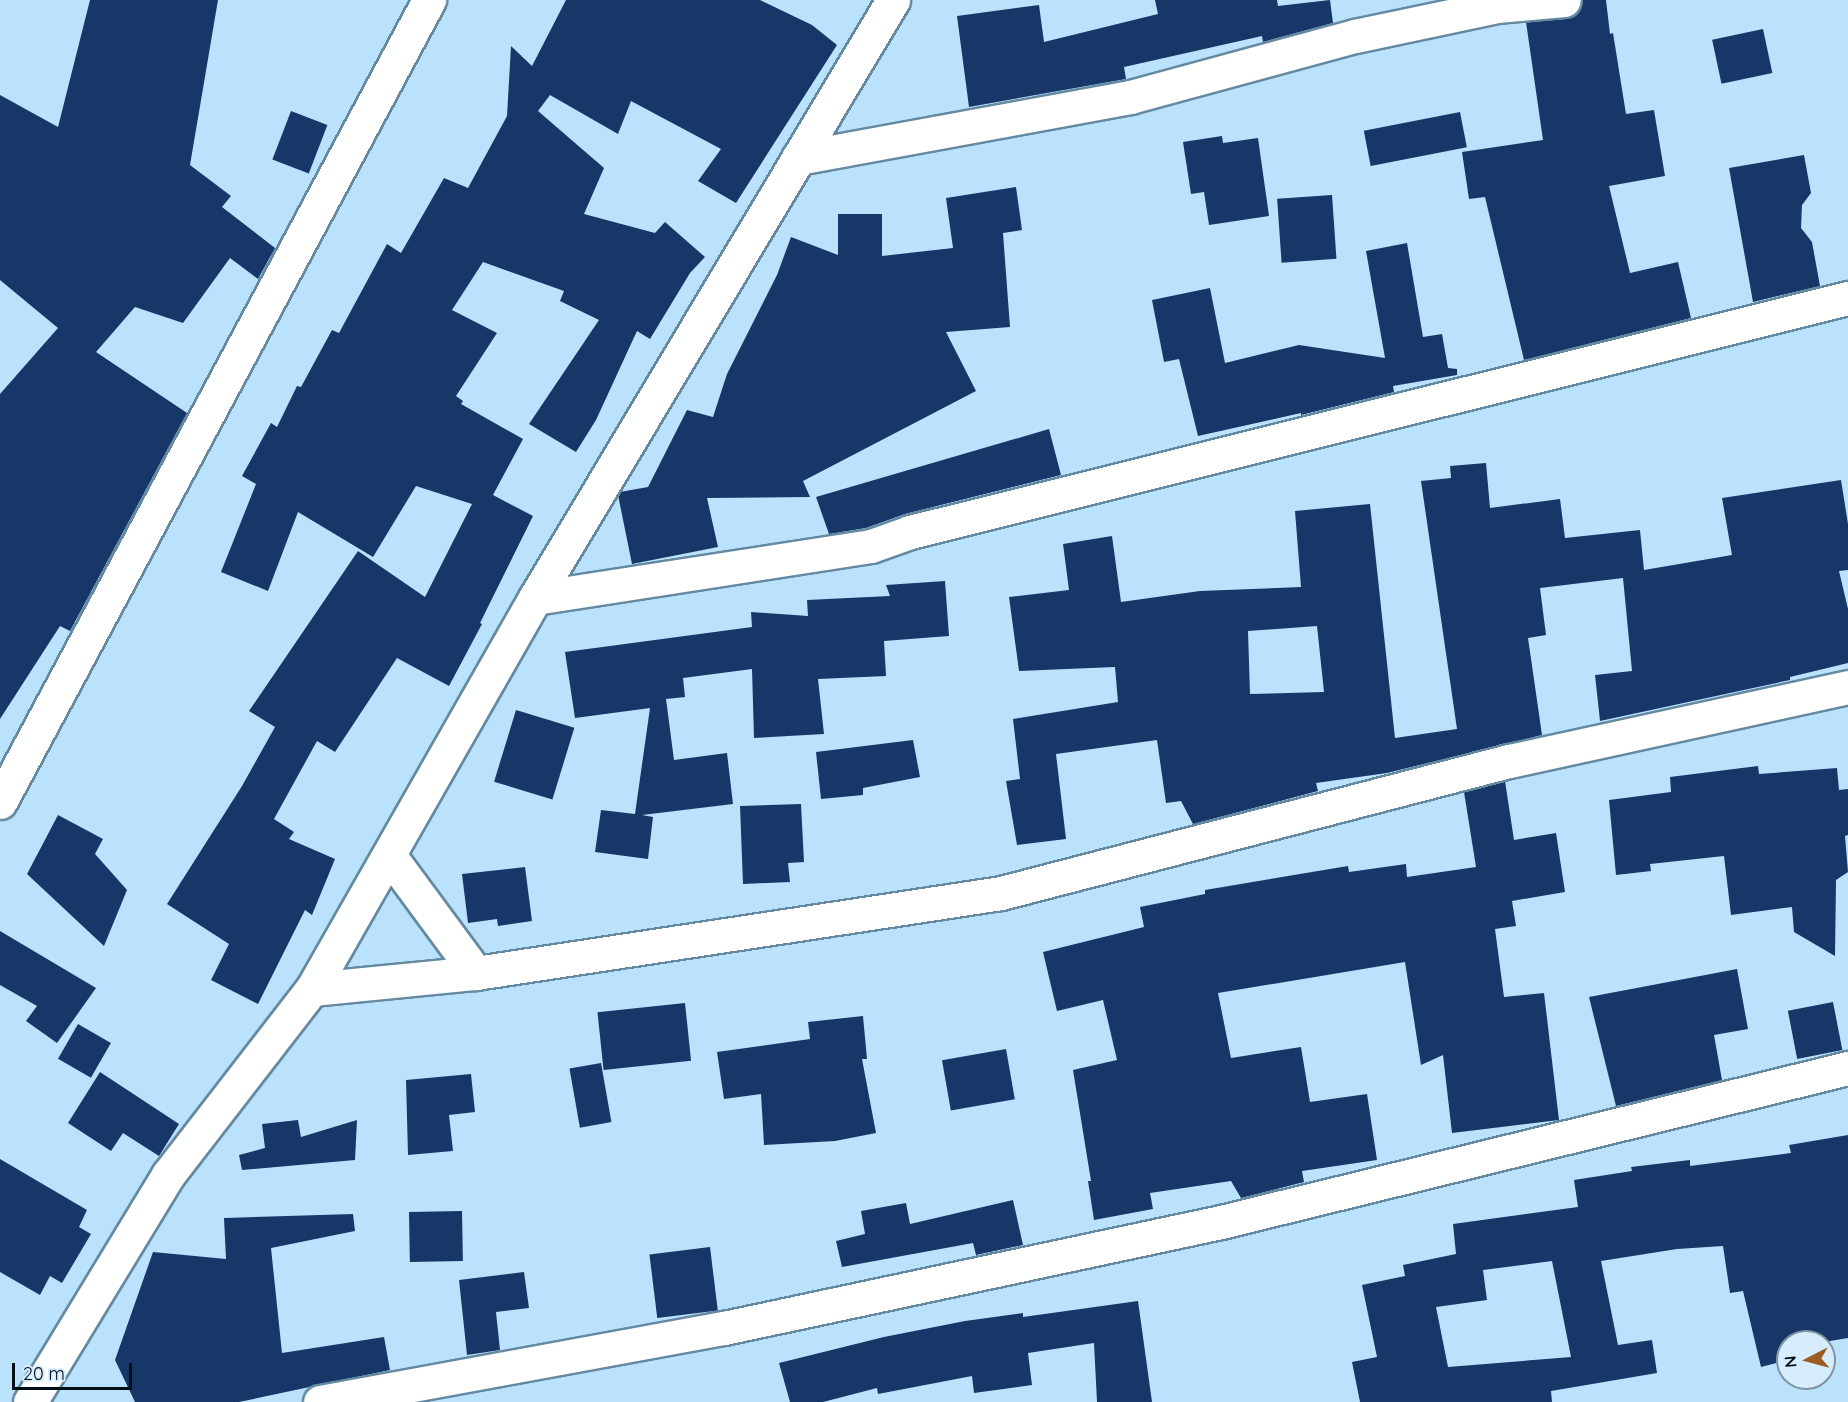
<!DOCTYPE html>
<html>
<head>
<meta charset="utf-8">
<style>
	body { margin:0 }
	#map { position:relative; width:1848px; height:1402px; overflow:hidden; background:#bbe2fc; font-family:Quicksand,sans-serif }
	div>[style] { position:absolute }
	[style*='--x'] { left:calc(var(--x)*1px); top:calc(var(--y)*1px); width:calc(var(--w)*1px); rotate:calc(var(--a)*1deg) }
	.building>* { inset:0; background:#163767; transform-origin:0 0 }
	.roads { filter:drop-shadow(2px 0 #6489a1) drop-shadow(-2px 0 #6489a1) drop-shadow(0 2px #6489a1) drop-shadow(0 -2px #6489a1) }
	.minor>* { height:33px; margin:-16.5px; padding:0 16.5px; transform-origin:16.5px; border-radius:16.5px; background:#fff }
	span { translate:-50% -50%; white-space:nowrap; text-align:center; line-height:1.15; -webkit-text-stroke:6px #d5edfd; paint-order:stroke }
	.north { position:absolute; left:1776px; top:1330px; width:60px; height:60px; box-sizing:border-box; background:#d5edfd; border:2px solid #8194a1; border-radius:50%; rotate:264deg; font-size:16px; font-weight:700; line-height:24px; text-align:center; color:#020e17 }
	.north::after { content:''; display:block; margin:auto; width:21px; height:27px; background:#9c5d25; clip-path:polygon(50% 0,100% 100%,50% 72%,0 100%) }
	.scale { position:absolute; left:12px; top:1363px; width:120px; height:27px; box-sizing:border-box; border:3px solid #020e17; border-top:0; padding-left:8px; font-size:18px; line-height:21px; white-space:nowrap; color:#020e17; -webkit-text-stroke:4px #d5edfd; paint-order:stroke }
</style>
</head>
<body>
<div id="map">
	<div class="building">
		<div style="clip-path:polygon(90px 0,218px 0,190px 165px,231px 196px,222px 207px,275px 248px,258px 279px,230px 258px,183px 323px,135px 307px,96px 352px,187px 413px,70px 631px,60px 626px,0 719px,0 394px,58px 328px,0 280px,0 95px,58px 127px)"></div>
		<div style="clip-path:polygon(566px 0,760px 0,812px 25px,837px 45px,736px 203px,698px 181px,721px 149px,631px 101px,618px 134px,550px 95px,538px 111px,604px 168px,584px 214px,655px 233px,665px 222px,705px 257px,690px 273px,650px 339px,637px 331px,596px 420px,576px 452px,529px 424px,599px 320px,560px 301px,564px 291px,483px 262px,452px 310px,497px 333px,456px 396px,463px 401px,461px 404px,523px 439px,493px 495px,533px 516px,480px 623px,482px 624px,449px 686px,397px 658px,335px 752px,317px 741px,274px 819px,294px 832px,289px 839px,335px 859px,312px 915px,305px 910px,258px 1004px,211px 980px,229px 944px,167px 904px,242px 786px,275px 727px,249px 711px,358px 551px,425px 597px,472px 504px,416px 486px,373px 557px,298px 512px,268px 591px,221px 572px,256px 484px,242px 476px,271px 423px,277px 427px,297px 386px,301px 387px,332px 330px,339px 333px,387px 244px,401px 253px,444px 178px,468px 188px,507px 116px,511px 46px,532px 66px)"></div>
		<div style="clip-path:polygon(1155px 0,1277px 0,1278px 6px,1330px 0,1333px 23px,1263px 42px,1262px 36px,1124px 67px,1126px 79px,969px 107px,957px 16px,1039px 5px,1044px 42px,1158px 14px)"></div>
		<div style="clip-path:polygon(1582px 0,1606px 0,1610px 34px,1613px 33px,1626px 114px,1654px 110px,1665px 176px,1609px 186px,1630px 273px,1678px 262px,1691px 318px,1524px 360px,1485px 197px,1469px 199px,1462px 152px,1543px 140px,1526px 22px,1574px 16px,1581px 8px)"></div>
		<div style="left:1763px;top:29px;width:45px;height:52px;rotate:78deg"></div>
		<div style="left:291px;top:111px;width:39px;height:52px;rotate:21deg"></div>
		<div style="left:1460px;top:112px;width:36px;height:98px;rotate:79deg"></div>
		<div style="clip-path:polygon(1222px 136px,1223px 143px,1258px 138px,1269px 216px,1209px 225px,1204px 192px,1191px 194px,1183px 142px)"></div>
		<div style="clip-path:polygon(1804px 155px,1811px 193px,1802px 205px,1801px 228px,1812px 242px,1820px 286px,1753px 302px,1729px 168px)"></div>
		<div style="clip-path:polygon(1016px 187px,1022px 230px,1003px 233px,1010px 327px,946px 332px,976px 391px,803px 481px,810px 497px,707px 498px,718px 547px,632px 564px,618px 495px,620px 492px,648px 487px,687px 410px,713px 417px,727px 374px,777px 275px,791px 237px,838px 255px,838px 214px,882px 214px,882px 256px,953px 248px,946px 198px)"></div>
		<div style="left:1332px;top:195px;width:64px;height:55px;rotate:86deg"></div>
		<div style="clip-path:polygon(1407px 243px,1423px 337px,1442px 334px,1448px 368px,1457px 369px,1457px 375px,1393px 386px,1394px 392px,1301px 415px,1301px 413px,1198px 436px,1179px 359px,1164px 362px,1152px 300px,1210px 288px,1225px 363px,1299px 345px,1385px 358px,1366px 251px)"></div>
		<div style="clip-path:polygon(1049px 429px,1061px 475px,905px 514px,866px 528px,829px 534px,816px 497px)"></div>
		<div style="clip-path:polygon(evenodd,1486px 463px,1490px 508px,1560px 499px,1565px 538px,1640px 530px,1644px 570px,1732px 555px,1722px 498px,1841px 480px,1848px 524px,1848px 570px,1839px 571px,1848px 609px,1848px 663px,1790px 677px,1790px 680px,1600px 721px,1595px 675px,1632px 671px,1623px 578px,1540px 588px,1546px 635px,1528px 638px,1542px 735px,1387px 773px,1316px 783px,1318px 791px,1193px 824px,1181px 801px,1166px 803px,1157px 740px,1056px 754px,1066px 839px,1017px 845px,1006px 781px,1020px 779px,1013px 719px,1118px 702px,1115px 667px,1019px 671px,1009px 597px,1069px 590px,1063px 544px,1112px 536px,1121px 602px,1200px 591px,1301px 587px,1295px 511px,1370px 504px,1395px 738px,1457px 729px,1421px 481px,1451px 478px,1450px 466px,1486px 463px,1317px 626px,1324px 692px,1250px 694px,1248px 631px,1317px 626px)"></div>
		<div style="clip-path:polygon(945px 581px,949px 636px,884px 641px,886px 676px,818px 679px,824px 734px,754px 738px,752px 669px,683px 678px,685px 697px,666px 699px,674px 760px,727px 753px,733px 804px,642px 815px,653px 817px,648px 859px,595px 852px,601px 810px,635px 814px,650px 708px,575px 718px,565px 652px,752px 627px,751px 612px,808px 616px,807px 600px,890px 596px,886px 585px)"></div>
		<div style="left:516px;top:710px;width:61px;height:75px;rotate:17deg"></div>
		<div style="clip-path:polygon(913px 740px,920px 777px,863px 788px,863px 795px,821px 799px,816px 752px)"></div>
		<div style="clip-path:polygon(1758px 766px,1759px 774px,1837px 768px,1839px 790px,1848px 789px,1848px 835px,1845px 836px,1848px 872px,1836px 880px,1835px 956px,1794px 932px,1792px 907px,1731px 915px,1724px 856px,1650px 864px,1651px 871px,1616px 875px,1609px 800px,1671px 792px,1670px 777px)"></div>
		<div style="clip-path:polygon(1505px 781px,1514px 840px,1556px 833px,1565px 892px,1512px 901px,1516px 926px,1495px 929px,1504px 997px,1544px 993px,1559px 1120px,1452px 1133px,1443px 1055px,1421px 1065px,1405px 962px,1218px 993px,1231px 1058px,1301px 1047px,1310px 1102px,1367px 1094px,1377px 1160px,1302px 1171px,1304px 1182px,1241px 1198px,1231px 1181px,1150px 1193px,1153px 1209px,1094px 1220px,1088px 1181px,1091px 1181px,1073px 1070px,1117px 1060px,1103px 1000px,1057px 1011px,1043px 952px,1144px 927px,1140px 907px,1205px 894px,1205px 890px,1348px 866px,1349px 872px,1406px 864px,1407px 877px,1476px 867px,1464px 792px)"></div>
		<div style="clip-path:polygon(801px 804px,804px 862px,788px 863px,790px 882px,743px 884px,740px 806px)"></div>
		<div style="clip-path:polygon(58px 815px,103px 839px,95px 854px,127px 890px,104px 946px,27px 874px)"></div>
		<div style="clip-path:polygon(525px 867px,532px 921px,498px 926px,497px 919px,468px 923px,462px 874px)"></div>
		<div style="clip-path:polygon(0 931px,96px 988px,57px 1043px,26px 1021px,37px 1006px,0 985px)"></div>
		<div style="clip-path:polygon(1737px 969px,1748px 1029px,1714px 1035px,1722px 1080px,1616px 1106px,1589px 997px)"></div>
		<div style="left:1833px;top:1002px;width:49px;height:46px;rotate:79deg"></div>
		<div style="left:685px;top:1003px;width:58px;height:88px;rotate:84deg"></div>
		<div style="clip-path:polygon(863px 1016px,867px 1059px,862px 1059px,876px 1133px,835px 1141px,764px 1145px,761px 1094px,724px 1099px,717px 1052px,810px 1039px,808px 1022px)"></div>
		<div style="left:78px;top:1024px;width:38px;height:40px;rotate:30deg"></div>
		<div style="left:1006px;top:1049px;width:51px;height:65px;rotate:80deg"></div>
		<div style="left:601px;top:1063px;width:60px;height:32px;rotate:80deg"></div>
		<div style="clip-path:polygon(100px 1072px,179px 1124px,159px 1156px,123px 1133px,111px 1151px,68px 1123px)"></div>
		<div style="clip-path:polygon(471px 1074px,475px 1112px,449px 1115px,453px 1151px,408px 1155px,406px 1080px)"></div>
		<div style="clip-path:polygon(298px 1120px,301px 1137px,357px 1120px,355px 1160px,242px 1170px,239px 1155px,265px 1148px,262px 1124px)"></div>
		<div style="clip-path:polygon(evenodd,1848px 1135px,1848px 1338px,1824px 1342px,1788px 1342px,1788px 1360px,1761px 1367px,1743px 1291px,1730px 1293px,1723px 1246px,1677px 1249px,1601px 1261px,1618px 1345px,1652px 1340px,1657px 1373px,1551px 1391px,1552px 1402px,1360px 1402px,1352px 1362px,1377px 1357px,1362px 1285px,1405px 1276px,1403px 1265px,1456px 1254px,1453px 1224px,1578px 1207px,1574px 1180px,1632px 1171px,1631px 1167px,1690px 1160px,1690px 1166px,1791px 1153px,1789px 1145px,1848px 1135px,1552px 1261px,1571px 1357px,1448px 1367px,1436px 1307px,1487px 1300px,1483px 1270px,1552px 1261px)"></div>
		<div style="clip-path:polygon(0 1159px,87px 1210px,79px 1227px,91px 1234px,62px 1283px,50px 1276px,40px 1295px,0 1272px)"></div>
		<div style="clip-path:polygon(1013px 1200px,1023px 1245px,976px 1255px,973px 1243px,842px 1267px,836px 1241px,865px 1234px,861px 1211px,906px 1203px,910px 1224px)"></div>
		<div style="left:462px;top:1211px;width:50px;height:53px;rotate:89deg"></div>
		<div style="clip-path:polygon(353px 1214px,355px 1231px,271px 1248px,282px 1353px,384px 1337px,390px 1370px,239px 1402px,135px 1402px,115px 1360px,153px 1252px,226px 1259px,224px 1218px)"></div>
		<div style="left:710px;top:1247px;width:64px;height:61px;rotate:83deg"></div>
		<div style="clip-path:polygon(524px 1272px,529px 1308px,496px 1312px,500px 1350px,467px 1355px,459px 1280px)"></div>
		<div style="clip-path:polygon(1138px 1301px,1152px 1402px,1097px 1402px,1094px 1343px,1028px 1353px,1032px 1385px,974px 1393px,972px 1376px,878px 1394px,877px 1388px,823px 1402px,790px 1402px,779px 1363px,884px 1337px,965px 1321px,1023px 1313px,1023px 1317px)"></div>
	</div>
	<div class="roads">
		<div class="minor">
			<div style="--x:798;--y:158;--w:338;--a:-10.4"></div>
			<div style="--x:1130;--y:97;--w:233;--a:-15.2"></div>
			<div style="--x:1355;--y:36;--w:145;--a:-11.9"></div>
			<div style="--x:1497;--y:6;--w:67;--a:-5.1"></div>
			<div style="--x:535;--y:598;--w:340;--a:-8.8"></div>
			<div style="--x:871;--y:546;--w:41;--a:-19.7"></div>
			<div style="--x:910;--y:532;--w:967;--a:-14.01"></div>
			<div style="--x:0;--y:802;--w:910;--a:-61.86"></div>
			<div style="--x:389;--y:855;--w:147;--a:53.6"></div>
			<div style="--x:312;--y:989;--w:165;--a:-5.6"></div>
			<div style="--x:476;--y:973;--w:531;--a:-8.66"></div>
			<div style="--x:1001;--y:893;--w:525;--a:-14.57"></div>
			<div style="--x:1509;--y:761;--w:347;--a:-12.3"></div>
			<div style="--x:30;--y:1402;--w:266;--a:-58.7"></div>
			<div style="--x:168;--y:1175;--w:235;--a:-52.3"></div>
			<div style="--x:312;--y:989;--w:450;--a:-60.3"></div>
			<div style="--x:535;--y:598;--w:697;--a:-59.09"></div>
			<div style="--x:320;--y:1402;--w:411;--a:-10.4"></div>
			<div style="--x:724;--y:1328;--w:508;--a:-12.04"></div>
			<div style="--x:1221;--y:1222;--w:646;--a:-13.8"></div>
		</div>
	</div>
	<div class="north">N</div>
	<div class="scale">20 m</div>
</div>
</body>
</html>
